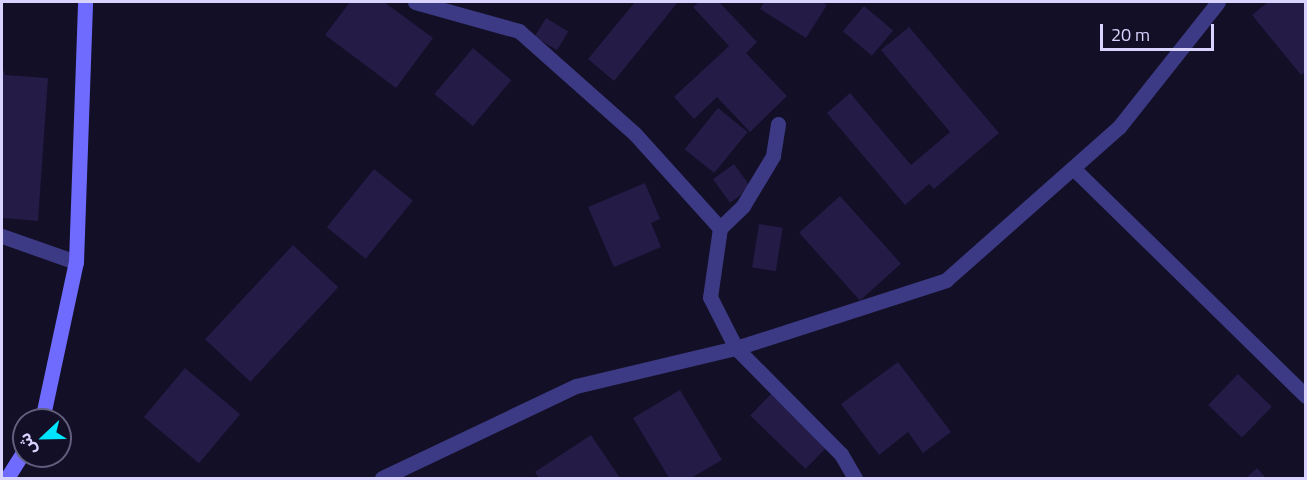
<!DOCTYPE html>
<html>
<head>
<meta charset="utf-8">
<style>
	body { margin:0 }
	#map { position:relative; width:1307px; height:480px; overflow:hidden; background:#130f26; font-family:"Titillium Web","Noto Sans Arabic",sans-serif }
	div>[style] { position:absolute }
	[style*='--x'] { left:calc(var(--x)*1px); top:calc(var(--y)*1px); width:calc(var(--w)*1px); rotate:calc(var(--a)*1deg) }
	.building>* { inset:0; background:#241b47; transform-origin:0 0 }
	.minor>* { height:15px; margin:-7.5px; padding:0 7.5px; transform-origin:7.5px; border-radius:7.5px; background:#3d3a85 }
	.secondary>* { height:15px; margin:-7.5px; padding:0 7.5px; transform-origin:7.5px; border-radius:7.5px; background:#6f6bff }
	span { translate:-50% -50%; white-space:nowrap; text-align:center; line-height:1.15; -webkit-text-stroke:5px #130f26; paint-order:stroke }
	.frame { position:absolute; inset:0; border:3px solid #d9d4ff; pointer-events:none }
	.north { position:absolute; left:12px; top:408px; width:60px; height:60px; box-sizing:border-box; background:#130f26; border:2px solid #625e7d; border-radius:50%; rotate:248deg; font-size:16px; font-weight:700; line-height:24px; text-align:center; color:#d9d4ff }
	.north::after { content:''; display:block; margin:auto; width:21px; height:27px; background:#00e5ff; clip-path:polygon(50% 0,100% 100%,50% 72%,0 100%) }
	.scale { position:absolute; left:1100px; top:24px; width:114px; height:27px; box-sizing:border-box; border:3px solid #d9d4ff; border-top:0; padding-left:8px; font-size:18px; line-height:21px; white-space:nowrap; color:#d9d4ff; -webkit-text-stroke:4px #130f26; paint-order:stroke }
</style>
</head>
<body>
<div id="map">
	<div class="building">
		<div style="clip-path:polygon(350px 2px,384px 2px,433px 38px,396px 88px,325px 35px)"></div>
		<div style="clip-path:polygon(635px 2px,678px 2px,614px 81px,588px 59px)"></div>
		<div style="clip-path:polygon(699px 2px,719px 2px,757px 42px,746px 53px,787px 96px,750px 132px,717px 97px,694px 119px,674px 97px,729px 46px,693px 7px)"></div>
		<div style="clip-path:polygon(764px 2px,822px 2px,827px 5px,806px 38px,760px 9px)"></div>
		<div style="clip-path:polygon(1268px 2px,1306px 2px,1306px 71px,1301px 75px,1252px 15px)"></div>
		<div style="left:864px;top:6px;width:38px;height:33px;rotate:40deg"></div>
		<div style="left:546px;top:18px;width:26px;height:22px;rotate:31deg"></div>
		<div style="clip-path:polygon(909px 27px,999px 133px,934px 189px,929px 184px,905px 205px,827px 113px,850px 93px,911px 165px,950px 132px,881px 50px)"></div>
		<div style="left:473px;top:48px;width:50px;height:60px;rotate:40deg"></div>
		<div style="clip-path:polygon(2px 65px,5px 75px,48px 78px,38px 221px,2px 218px)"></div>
		<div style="left:718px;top:108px;width:38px;height:53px;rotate:39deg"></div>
		<div style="left:734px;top:164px;width:29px;height:26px;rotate:54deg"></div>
		<div style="left:374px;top:169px;width:50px;height:75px;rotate:39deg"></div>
		<div style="clip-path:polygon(645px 183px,660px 219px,651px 223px,661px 247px,614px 267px,588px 207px)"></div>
		<div style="left:840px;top:196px;width:91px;height:55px;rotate:48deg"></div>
		<div style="left:759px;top:224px;width:24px;height:44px;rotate:9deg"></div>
		<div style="left:293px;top:245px;width:62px;height:129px;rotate:43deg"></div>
		<div style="clip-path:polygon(898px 362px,951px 432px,923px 453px,908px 432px,879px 455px,841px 404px)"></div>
		<div style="left:185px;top:368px;width:72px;height:64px;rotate:40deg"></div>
		<div style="left:1238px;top:374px;width:47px;height:43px;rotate:44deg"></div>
		<div style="clip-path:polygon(680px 390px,722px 460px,691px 478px,669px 478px,633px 418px)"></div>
		<div style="left:771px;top:394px;width:77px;height:30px;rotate:44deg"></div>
		<div style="clip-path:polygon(591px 435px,620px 478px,539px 478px,535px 472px)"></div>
		<div style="clip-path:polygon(1257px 468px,1266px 478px,1246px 478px)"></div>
	</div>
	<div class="minor">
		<div style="--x:415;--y:2;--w:108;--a:15.6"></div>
		<div style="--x:519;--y:31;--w:155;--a:41.6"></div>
		<div style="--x:635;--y:134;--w:127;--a:47.9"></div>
		<div style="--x:778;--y:124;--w:32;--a:99"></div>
		<div style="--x:773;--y:156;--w:58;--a:121"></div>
		<div style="--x:743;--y:206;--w:32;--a:136"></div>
		<div style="--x:720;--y:228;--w:70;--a:98.2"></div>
		<div style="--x:710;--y:297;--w:57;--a:63"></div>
		<div style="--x:736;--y:348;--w:149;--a:45.3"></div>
		<div style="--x:841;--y:454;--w:28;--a:60"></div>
		<div style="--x:1073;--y:168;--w:326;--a:44.4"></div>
		<div style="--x:2;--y:236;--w:78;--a:19.4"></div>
		<div style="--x:382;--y:478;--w:215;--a:-25.4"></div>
		<div style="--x:576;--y:386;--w:164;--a:-13.4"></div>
		<div style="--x:736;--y:348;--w:221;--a:-17.9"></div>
		<div style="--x:946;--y:280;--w:231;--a:-41.5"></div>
		<div style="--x:1119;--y:127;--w:159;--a:-51.6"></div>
	</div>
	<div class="secondary">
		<div style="--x:42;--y:420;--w:162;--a:-77.9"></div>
		<div style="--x:76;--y:262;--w:260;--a:-88"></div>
		<div style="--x:7;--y:478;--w:32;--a:-58"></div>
	</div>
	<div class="frame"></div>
	<div class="north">ش</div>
	<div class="scale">20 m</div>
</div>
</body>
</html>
